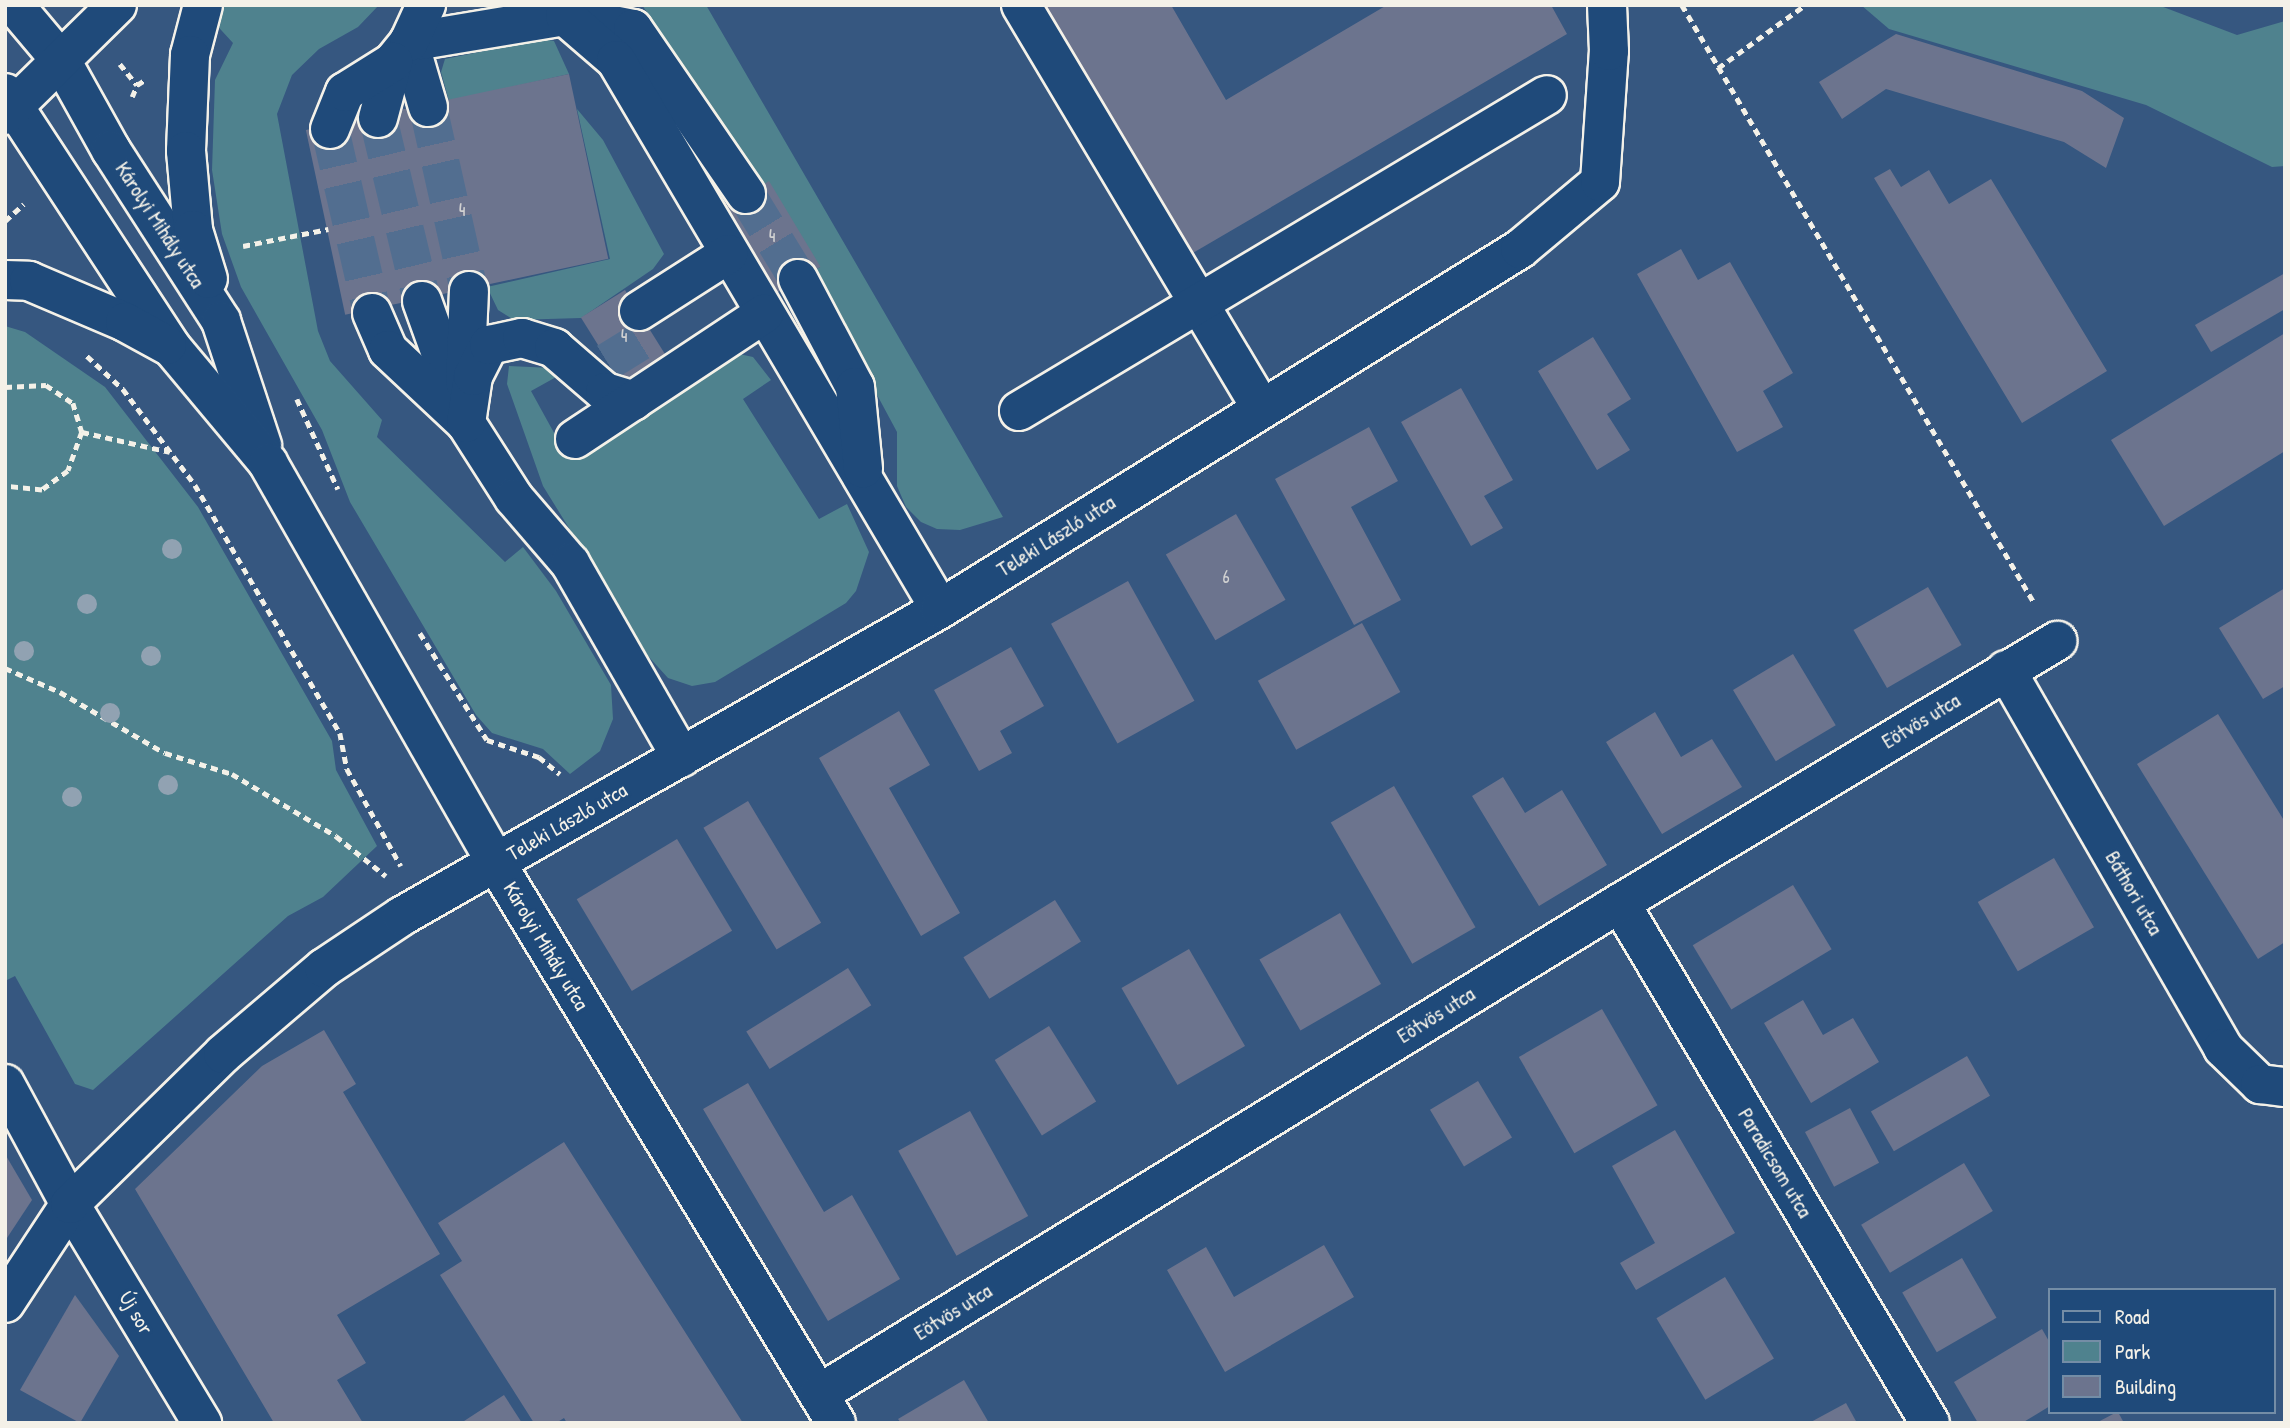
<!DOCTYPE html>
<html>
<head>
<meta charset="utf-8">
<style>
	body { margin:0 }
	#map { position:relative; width:2290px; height:1428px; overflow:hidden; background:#365780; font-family:"Patrick Hand",sans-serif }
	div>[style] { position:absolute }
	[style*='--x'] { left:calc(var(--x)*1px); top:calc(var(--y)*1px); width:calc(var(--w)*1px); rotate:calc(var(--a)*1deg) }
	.green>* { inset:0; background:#4f828e }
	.building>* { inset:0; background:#6c748e; transform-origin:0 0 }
	.minor-tunnel>* { height:38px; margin-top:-19px; transform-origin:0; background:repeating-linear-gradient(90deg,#526e90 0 38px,transparent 0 57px) }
	.path>* { height:4.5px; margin-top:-2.25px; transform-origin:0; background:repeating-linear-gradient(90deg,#f4f1e8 0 7px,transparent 0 12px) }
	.roads { filter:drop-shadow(2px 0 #f4f1e8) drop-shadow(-2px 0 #f4f1e8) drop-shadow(0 2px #f4f1e8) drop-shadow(0 -2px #f4f1e8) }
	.minor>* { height:38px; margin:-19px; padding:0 19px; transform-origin:19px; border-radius:19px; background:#1f4a7a }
	.trees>* { width:20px; height:20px; margin:-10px; border-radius:50%; background:#91a2b2 }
	span { translate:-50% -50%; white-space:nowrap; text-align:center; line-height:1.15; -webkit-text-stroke:6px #1f4a7a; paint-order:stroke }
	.number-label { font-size:18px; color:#d2d2d2 }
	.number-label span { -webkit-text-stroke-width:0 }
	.street-label { font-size:21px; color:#f4f1e8 }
	.frame { position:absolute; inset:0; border:7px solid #f4f1e8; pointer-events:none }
	.legend { position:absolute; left:2048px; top:1288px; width:228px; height:126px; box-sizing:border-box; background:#1f4a7a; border:2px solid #748da6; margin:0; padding:9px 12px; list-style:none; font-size:21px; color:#f4f1e8 }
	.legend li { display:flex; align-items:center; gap:14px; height:35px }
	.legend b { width:35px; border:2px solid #748da6 }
</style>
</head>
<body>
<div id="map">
	<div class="green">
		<div style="clip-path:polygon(215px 5px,379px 5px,358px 27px,319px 49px,292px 75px,277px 114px,318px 331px,330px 361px,382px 420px,377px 437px,505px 562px,523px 547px,556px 591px,611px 685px,613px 719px,600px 751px,570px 774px,543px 749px,492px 733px,476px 715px,350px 502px,322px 430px,241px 287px,222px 234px,212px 170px,215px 80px,233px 43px,211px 19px)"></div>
		<div style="clip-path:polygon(642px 5px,706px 5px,1003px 517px,960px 530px,937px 529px,921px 522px,906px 507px,897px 486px,897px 432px,811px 272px,820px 267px)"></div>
		<div style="clip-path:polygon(1861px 5px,2158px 5px,2237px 35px,2285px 21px,2285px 166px,2272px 167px,2146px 105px,1889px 29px)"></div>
		<div style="clip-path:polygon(544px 39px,554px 41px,569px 74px,449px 101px,441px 72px,445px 59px)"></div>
		<div style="clip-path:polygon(577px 109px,603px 140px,664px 254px,653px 269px,581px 318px,514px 320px,498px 310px,487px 287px,610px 259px)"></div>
		<div style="clip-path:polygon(5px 326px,25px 332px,105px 387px,198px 507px,332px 741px,336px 770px,377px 846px,323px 897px,288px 916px,93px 1090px,75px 1084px,15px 976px,5px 981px)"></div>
		<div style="clip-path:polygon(739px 354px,753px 357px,771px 380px,743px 399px,819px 519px,847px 504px,869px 552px,856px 591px,846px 603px,715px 682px,692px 686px,668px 678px,648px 656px,543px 486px,507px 384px,509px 366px,552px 368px,558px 376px,531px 391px,569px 460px)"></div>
	</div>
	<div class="building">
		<div style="clip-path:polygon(1038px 5px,1171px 5px,1226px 100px,1387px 5px,1551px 5px,1567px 34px,1186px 257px)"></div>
		<div style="clip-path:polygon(1896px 34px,2082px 91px,2124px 118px,2106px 168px,2064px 142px,1886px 89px,1842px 119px,1819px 82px)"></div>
		<div style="left:569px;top:74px;width:189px;height:269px;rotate:78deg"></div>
		<div style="clip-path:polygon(1890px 169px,1901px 187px,1929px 170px,1949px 204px,1991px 179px,2107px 371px,2022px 423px,1874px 178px)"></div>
		<div style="left:769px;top:181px;width:100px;height:51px;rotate:59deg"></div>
		<div style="clip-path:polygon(1681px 249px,1698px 280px,1730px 262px,1793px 373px,1763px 391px,1783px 427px,1737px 452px,1637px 274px)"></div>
		<div style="clip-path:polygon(2285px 273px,2285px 309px,2211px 352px,2195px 325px)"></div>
		<div style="left:625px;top:290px;width:78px;height:52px;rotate:58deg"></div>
		<div style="clip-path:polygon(2285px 333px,2285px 451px,2164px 526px,2111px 440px)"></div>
		<div style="clip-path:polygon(1593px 337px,1631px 399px,1607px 414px,1630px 450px,1597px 470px,1538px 371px)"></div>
		<div style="clip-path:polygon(1461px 388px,1513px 480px,1484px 496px,1503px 528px,1471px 546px,1401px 422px)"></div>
		<div style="clip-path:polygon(1369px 427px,1398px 481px,1351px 507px,1401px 600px,1354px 625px,1275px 479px)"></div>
		<div style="left:1236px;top:514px;width:99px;height:81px;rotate:60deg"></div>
		<div style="left:1128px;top:581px;width:137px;height:88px;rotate:61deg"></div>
		<div style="left:1928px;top:587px;width:67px;height:86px;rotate:60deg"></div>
		<div style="clip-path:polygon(2285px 588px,2285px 686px,2263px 699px,2219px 628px)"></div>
		<div style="left:1362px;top:623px;width:79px;height:119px;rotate:61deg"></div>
		<div style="clip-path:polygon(1011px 647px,1044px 706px,1000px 731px,1012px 753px,979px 771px,934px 690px)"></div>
		<div style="left:1793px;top:654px;width:83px;height:70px;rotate:59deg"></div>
		<div style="clip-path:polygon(899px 711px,930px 765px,889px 788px,960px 913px,921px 936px,819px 758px)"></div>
		<div style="clip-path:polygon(1655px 712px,1681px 757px,1712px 739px,1742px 787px,1662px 834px,1606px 742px)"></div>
		<div style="clip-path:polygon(2218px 714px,2285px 822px,2285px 942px,2258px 959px,2137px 764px)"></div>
		<div style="clip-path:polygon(1503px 777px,1525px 813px,1562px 790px,1607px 865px,1539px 906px,1472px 796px)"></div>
		<div style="left:1394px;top:786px;width:163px;height:73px;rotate:60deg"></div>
		<div style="left:748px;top:801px;width:142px;height:52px;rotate:59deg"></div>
		<div style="left:677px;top:839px;width:107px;height:117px;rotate:59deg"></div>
		<div style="left:2054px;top:858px;width:80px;height:88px;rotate:60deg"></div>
		<div style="left:1793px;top:885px;width:75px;height:117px;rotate:59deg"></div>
		<div style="left:1055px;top:900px;width:49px;height:108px;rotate:58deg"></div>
		<div style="left:1340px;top:913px;width:82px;height:93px;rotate:60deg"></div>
		<div style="left:1189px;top:949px;width:112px;height:78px;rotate:60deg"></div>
		<div style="left:848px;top:968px;width:44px;height:120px;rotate:58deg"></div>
		<div style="clip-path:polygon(1803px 1000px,1823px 1035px,1853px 1018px,1879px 1062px,1811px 1103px,1764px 1023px)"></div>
		<div style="left:1602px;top:1009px;width:111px;height:96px;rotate:60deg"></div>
		<div style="left:1049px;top:1026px;width:89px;height:64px;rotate:58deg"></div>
		<div style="clip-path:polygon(324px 1030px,356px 1084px,343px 1092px,440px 1254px,337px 1315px,366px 1363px,337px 1380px,363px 1423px,274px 1423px,135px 1189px,262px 1066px)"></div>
		<div style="left:1967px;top:1056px;width:46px;height:111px;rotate:60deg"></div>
		<div style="left:1478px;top:1081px;width:66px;height:56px;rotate:59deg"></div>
		<div style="clip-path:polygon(748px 1083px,824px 1212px,852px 1195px,900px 1279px,828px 1321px,703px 1109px)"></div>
		<div style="left:1850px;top:1108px;width:62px;height:51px;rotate:62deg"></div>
		<div style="left:970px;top:1111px;width:120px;height:82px;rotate:61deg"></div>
		<div style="clip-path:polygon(1675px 1130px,1735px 1233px,1636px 1290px,1620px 1263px,1655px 1243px,1612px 1166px)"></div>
		<div style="clip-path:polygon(564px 1142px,743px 1423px,567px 1423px,564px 1418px,556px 1423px,534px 1423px,440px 1275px,462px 1261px,438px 1223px)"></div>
		<div style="clip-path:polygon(5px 1154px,32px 1200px,5px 1241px)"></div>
		<div style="left:1964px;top:1163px;width:56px;height:120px;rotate:59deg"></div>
		<div style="clip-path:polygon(1324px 1245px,1354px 1297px,1225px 1372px,1167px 1270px,1206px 1247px,1234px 1297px)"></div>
		<div style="left:1962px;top:1258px;width:69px;height:69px;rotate:60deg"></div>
		<div style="left:1725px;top:1277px;width:95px;height:80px;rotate:59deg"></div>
		<div style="clip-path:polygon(75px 1295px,119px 1356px,80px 1423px,20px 1390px)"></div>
		<div style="clip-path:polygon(2042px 1329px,2050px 1343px,2050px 1406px,2022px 1423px,1978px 1423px,1954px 1382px)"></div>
		<div style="clip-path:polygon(964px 1380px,989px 1423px,901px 1423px,898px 1419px)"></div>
		<div style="clip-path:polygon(504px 1395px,522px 1423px,461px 1423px)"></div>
		<div style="clip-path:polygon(1846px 1403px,1857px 1423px,1809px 1423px)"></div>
		<div style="clip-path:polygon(2118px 1412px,2124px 1423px,2096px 1423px,2117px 1412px)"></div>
	</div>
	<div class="minor-tunnel">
		<div style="--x:428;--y:107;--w:189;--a:77.4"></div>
		<div style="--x:378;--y:118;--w:188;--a:76.5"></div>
		<div style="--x:330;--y:129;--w:189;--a:77.1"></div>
		<div style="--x:746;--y:194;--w:100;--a:58.5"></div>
		<div style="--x:607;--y:362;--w:55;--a:-31.7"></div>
	</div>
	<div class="path">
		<div style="--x:1682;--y:5;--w:695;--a:59.49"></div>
		<div style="--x:120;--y:64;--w:27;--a:51"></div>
		<div style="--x:1718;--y:68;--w:107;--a:-35.9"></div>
		<div style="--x:132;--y:97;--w:13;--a:-67"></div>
		<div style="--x:137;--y:85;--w:9;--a:-32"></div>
		<div style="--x:5;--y:221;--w:25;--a:-42"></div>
		<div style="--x:243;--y:246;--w:87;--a:-11.3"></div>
		<div style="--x:87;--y:356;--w:49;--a:42.5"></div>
		<div style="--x:123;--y:389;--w:120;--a:53.1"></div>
		<div style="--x:195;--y:485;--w:287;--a:59.7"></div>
		<div style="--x:340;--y:733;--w:37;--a:79"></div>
		<div style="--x:347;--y:769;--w:111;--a:60.9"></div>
		<div style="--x:5;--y:387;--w:41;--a:-2.8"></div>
		<div style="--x:46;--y:385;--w:32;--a:34"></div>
		<div style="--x:73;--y:403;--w:30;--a:73"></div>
		<div style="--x:82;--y:432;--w:41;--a:109.7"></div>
		<div style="--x:68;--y:471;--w:32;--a:144"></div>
		<div style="--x:42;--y:490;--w:37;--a:-174"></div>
		<div style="--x:297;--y:399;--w:99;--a:65.5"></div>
		<div style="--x:82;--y:432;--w:90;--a:12.8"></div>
		<div style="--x:420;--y:633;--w:126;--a:57.9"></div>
		<div style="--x:487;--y:740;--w:55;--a:18.1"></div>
		<div style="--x:539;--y:757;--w:27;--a:39"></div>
		<div style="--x:5;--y:668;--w:60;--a:23.6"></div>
		<div style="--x:60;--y:692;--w:121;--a:30.2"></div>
		<div style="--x:165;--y:753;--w:70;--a:17.4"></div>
		<div style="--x:232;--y:774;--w:121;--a:30.8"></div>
		<div style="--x:336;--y:836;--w:64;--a:38.7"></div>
	</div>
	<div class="roads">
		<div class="minor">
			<div style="--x:14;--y:5;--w:75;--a:49.9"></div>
			<div style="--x:62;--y:62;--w:101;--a:60.9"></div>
			<div style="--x:111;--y:150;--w:203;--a:57.2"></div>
			<div style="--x:221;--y:321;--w:131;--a:71.7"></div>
			<div style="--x:203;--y:5;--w:52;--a:104.6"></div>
			<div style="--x:190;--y:55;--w:96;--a:92.4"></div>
			<div style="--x:186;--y:151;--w:79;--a:84.9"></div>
			<div style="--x:193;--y:230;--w:51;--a:73"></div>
			<div style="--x:1021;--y:5;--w:470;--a:59.2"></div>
			<div style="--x:567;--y:16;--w:67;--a:11.1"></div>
			<div style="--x:633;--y:29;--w:200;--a:55.6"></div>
			<div style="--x:5;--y:93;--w:305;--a:56.8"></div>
			<div style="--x:172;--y:348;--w:150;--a:50.1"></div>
			<div style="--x:268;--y:463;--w:460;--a:60.3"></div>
			<div style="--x:496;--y:863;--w:655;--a:58.74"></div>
			<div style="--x:428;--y:107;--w:68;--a:-106.3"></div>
			<div style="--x:409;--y:42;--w:158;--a:-9.5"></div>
			<div style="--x:565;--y:16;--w:67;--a:40.8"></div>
			<div style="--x:616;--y:60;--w:637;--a:59.45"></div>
			<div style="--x:5;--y:115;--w:157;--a:-44.5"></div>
			<div style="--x:378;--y:118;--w:58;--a:-75"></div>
			<div style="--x:393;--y:62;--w:26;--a:-51"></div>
			<div style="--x:409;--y:42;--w:41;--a:-65.3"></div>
			<div style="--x:330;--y:129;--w:40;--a:-68"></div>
			<div style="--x:345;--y:92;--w:57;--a:-32"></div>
			<div style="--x:798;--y:279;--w:122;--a:62.2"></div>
			<div style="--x:855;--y:387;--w:82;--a:84.4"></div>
			<div style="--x:5;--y:280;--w:24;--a:2"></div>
			<div style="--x:29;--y:281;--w:104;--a:23.1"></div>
			<div style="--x:125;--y:322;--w:48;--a:28.7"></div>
			<div style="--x:422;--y:301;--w:130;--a:70.2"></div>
			<div style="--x:466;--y:423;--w:89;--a:57.4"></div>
			<div style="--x:514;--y:498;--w:86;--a:49.3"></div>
			<div style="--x:570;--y:563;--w:224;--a:60.2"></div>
			<div style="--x:639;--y:311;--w:106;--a:-32.6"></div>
			<div style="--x:372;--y:313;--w:40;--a:66.6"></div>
			<div style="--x:388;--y:350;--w:104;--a:43.1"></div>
			<div style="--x:465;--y:382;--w:91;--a:-87.5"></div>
			<div style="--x:1019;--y:411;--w:615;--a:-30.9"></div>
			<div style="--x:466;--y:423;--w:48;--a:-81.5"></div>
			<div style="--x:473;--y:376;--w:35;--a:-63"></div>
			<div style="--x:489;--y:345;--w:34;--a:-12"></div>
			<div style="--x:522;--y:338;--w:34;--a:17"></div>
			<div style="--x:554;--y:348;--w:67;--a:40.8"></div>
			<div style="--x:605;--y:392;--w:30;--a:17"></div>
			<div style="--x:575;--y:439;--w:227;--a:-33.5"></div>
			<div style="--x:2006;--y:670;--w:436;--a:60.1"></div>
			<div style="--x:2223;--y:1048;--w:52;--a:44.2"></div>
			<div style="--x:2260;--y:1084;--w:25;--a:7"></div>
			<div style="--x:1620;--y:903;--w:605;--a:59.2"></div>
			<div style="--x:5;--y:1084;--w:136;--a:61.6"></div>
			<div style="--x:70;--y:1204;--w:256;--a:58.9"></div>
			<div style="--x:5;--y:1303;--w:118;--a:-56.7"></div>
			<div style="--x:70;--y:1204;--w:214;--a:-44.4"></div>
			<div style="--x:223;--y:1054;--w:133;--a:-40.4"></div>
			<div style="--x:324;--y:968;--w:94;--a:-33.7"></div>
			<div style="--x:402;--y:916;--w:619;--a:-29.71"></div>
			<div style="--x:940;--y:609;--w:683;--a:-31.83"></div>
			<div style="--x:1520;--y:249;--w:104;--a:-39.9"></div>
			<div style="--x:1600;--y:182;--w:131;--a:-86.1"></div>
			<div style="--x:1609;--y:51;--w:46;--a:-92.5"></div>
			<div style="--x:819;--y:1394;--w:940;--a:-31.51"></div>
			<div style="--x:1620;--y:903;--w:510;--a:-30.94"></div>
		</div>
	</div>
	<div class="trees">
		<div style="left:172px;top:549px"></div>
		<div style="left:87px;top:604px"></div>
		<div style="left:24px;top:651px"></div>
		<div style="left:151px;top:656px"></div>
		<div style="left:110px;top:713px"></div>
		<div style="left:168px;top:785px"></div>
		<div style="left:72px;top:797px"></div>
	</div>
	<div class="number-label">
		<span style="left:462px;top:210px">4</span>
		<span style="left:772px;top:236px">4</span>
		<span style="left:624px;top:336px">4</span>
		<span style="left:1226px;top:577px">6</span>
	</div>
	<div class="street-label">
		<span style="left:160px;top:225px;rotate:57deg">Károlyi Mihály utca</span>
		<span style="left:1056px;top:536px;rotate:-32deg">Teleki László utca</span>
		<span style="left:1921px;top:721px;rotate:-31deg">Eötvös utca</span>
		<span style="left:567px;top:822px;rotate:-30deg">Teleki László utca</span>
		<span style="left:2134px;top:893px;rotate:60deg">Báthori utca</span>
		<span style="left:546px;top:946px;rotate:59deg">Károlyi Mihály utca</span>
		<span style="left:1436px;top:1015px;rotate:-32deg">Eötvös utca</span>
		<span style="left:1775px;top:1163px;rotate:59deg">Paradicsom utca</span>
		<span style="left:953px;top:1312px;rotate:-32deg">Eötvös utca</span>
		<span style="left:136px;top:1313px;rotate:59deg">Új sor</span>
	</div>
	<div class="frame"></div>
	<ul class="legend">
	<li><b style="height:9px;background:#1f4a7a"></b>Road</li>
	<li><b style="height:19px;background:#4f828e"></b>Park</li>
	<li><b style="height:19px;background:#6c748e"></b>Building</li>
	</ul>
</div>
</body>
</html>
